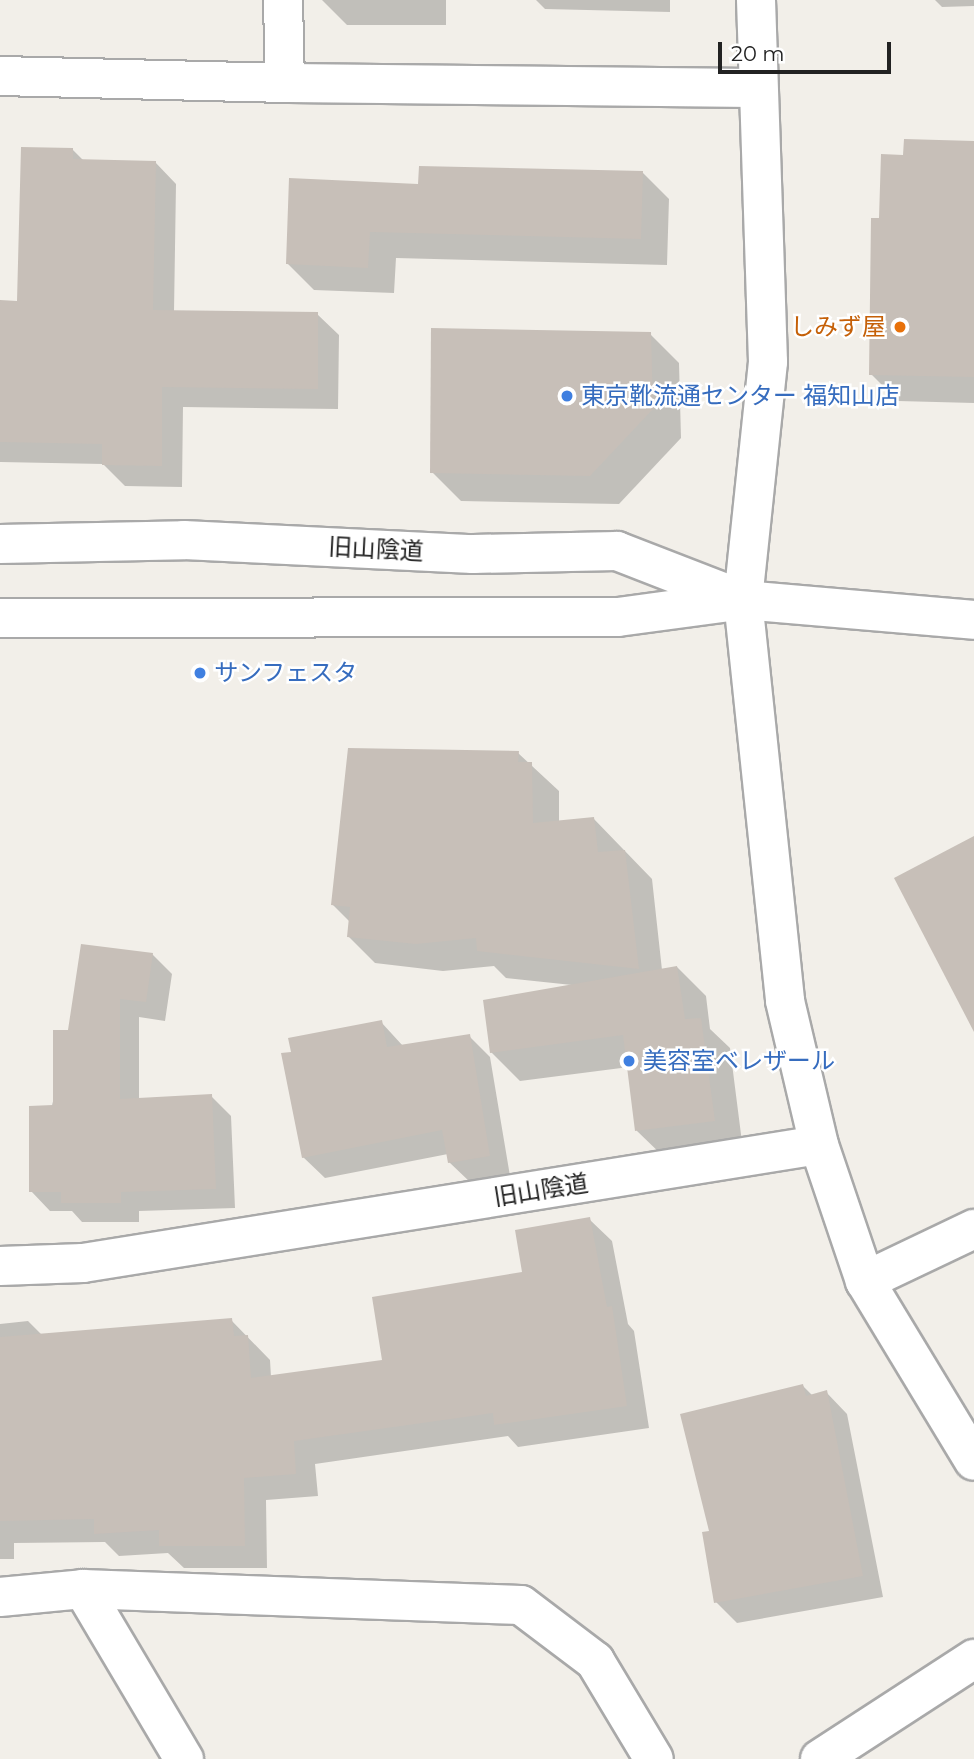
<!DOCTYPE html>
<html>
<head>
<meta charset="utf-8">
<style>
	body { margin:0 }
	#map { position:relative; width:974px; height:1759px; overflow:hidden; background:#f2efe9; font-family:Montserrat,"Noto Sans JP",sans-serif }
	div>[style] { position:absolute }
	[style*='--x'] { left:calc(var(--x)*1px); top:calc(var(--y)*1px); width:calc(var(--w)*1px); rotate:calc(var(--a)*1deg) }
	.shadow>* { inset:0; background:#0003 }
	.building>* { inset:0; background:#c7bfb8 }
	.roads { filter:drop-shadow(2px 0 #a9a9a9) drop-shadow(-2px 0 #a9a9a9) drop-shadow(0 2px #a9a9a9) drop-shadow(0 -2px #a9a9a9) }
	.minor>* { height:38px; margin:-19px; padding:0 19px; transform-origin:19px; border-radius:19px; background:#fff }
	.dots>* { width:19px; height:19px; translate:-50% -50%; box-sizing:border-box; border:4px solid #fff; border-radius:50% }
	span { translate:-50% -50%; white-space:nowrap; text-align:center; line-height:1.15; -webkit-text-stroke:5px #fff; paint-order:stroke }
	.food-label { font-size:24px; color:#c56008 }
	.right { translate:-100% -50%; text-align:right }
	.shop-label { font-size:24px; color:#366cbe }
	.left { translate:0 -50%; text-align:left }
	.street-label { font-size:24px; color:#222 }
	.scale { position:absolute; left:718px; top:42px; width:173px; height:32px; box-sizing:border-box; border:4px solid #222; border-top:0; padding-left:9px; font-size:21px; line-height:24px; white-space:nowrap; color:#222; -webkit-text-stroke:5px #fff; paint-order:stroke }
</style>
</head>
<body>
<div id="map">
	<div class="shadow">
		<div style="clip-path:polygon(322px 0,446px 0,446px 25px,347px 25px)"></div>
		<div style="clip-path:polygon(536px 0,670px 0,670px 12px,545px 9px)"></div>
		<div style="clip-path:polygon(935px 0,974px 0,974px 6px,942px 7px)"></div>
		<div style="clip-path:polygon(974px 142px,974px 403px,898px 401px,871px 374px,881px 220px,905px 156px)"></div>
		<div style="clip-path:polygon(72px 149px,84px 161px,155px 162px,176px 184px,174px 312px,317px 314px,339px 335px,338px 409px,183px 407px,182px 487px,125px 486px,103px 464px,0 462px,0 302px,18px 302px)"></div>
		<div style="clip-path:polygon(643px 173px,669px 199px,667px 265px,396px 258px,394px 293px,314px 290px,288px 264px,420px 185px)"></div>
		<div style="clip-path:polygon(650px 334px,679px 363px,681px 438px,619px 504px,461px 501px,432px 472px)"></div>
		<div style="clip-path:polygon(518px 753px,559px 791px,559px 822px,593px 818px,652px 879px,662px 970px,677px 967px,706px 996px,710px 1029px,730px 1048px,743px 1150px,666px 1159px,637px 1131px,629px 1067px,520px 1081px,491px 1052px,572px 985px,506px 978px,494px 966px,443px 971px,375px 963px,348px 936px,350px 922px,332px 904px)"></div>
		<div style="clip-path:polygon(152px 954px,172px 974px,165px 1021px,139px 1017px,139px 1099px,211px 1096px,231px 1116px,235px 1208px,139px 1211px,139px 1222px,82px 1222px,72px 1211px,50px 1211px,31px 1191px,70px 1032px)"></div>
		<div style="clip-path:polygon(381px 1022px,403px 1046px,469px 1036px,490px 1057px,510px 1176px,471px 1183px,449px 1162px,448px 1154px,325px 1178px,303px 1157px)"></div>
		<div style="clip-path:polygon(589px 1219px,612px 1241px,628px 1324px,634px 1331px,649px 1428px,518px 1447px,508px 1436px,315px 1464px,318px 1496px,266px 1500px,267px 1568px,184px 1568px,168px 1553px,119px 1556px,105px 1542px,14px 1543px,14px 1559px,0 1559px,0 1324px,28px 1321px,42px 1335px,231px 1320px,270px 1360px,271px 1377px,384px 1361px,524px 1273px)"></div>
		<div style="clip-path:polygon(803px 1386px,813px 1396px,826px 1392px,847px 1414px,883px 1597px,737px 1623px,716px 1602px,711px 1532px)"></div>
	</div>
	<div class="building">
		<div style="clip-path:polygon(904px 139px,974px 141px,974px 377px,869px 375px,871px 218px,879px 218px,881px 154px,903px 155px)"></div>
		<div style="clip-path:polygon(21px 147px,73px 148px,73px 159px,156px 161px,153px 310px,318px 312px,318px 389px,162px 387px,162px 466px,102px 465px,102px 444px,0 442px,0 300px,17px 301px)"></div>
		<div style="clip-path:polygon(419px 166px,643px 171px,641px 239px,370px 232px,368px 268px,286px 264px,289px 178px,418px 184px)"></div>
		<div style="clip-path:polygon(431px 328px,651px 332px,653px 409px,590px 476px,430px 473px)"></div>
		<div style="clip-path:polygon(348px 748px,519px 751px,518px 762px,532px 762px,533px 823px,594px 817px,598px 852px,625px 850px,639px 969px,477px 951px,476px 938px,416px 944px,347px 937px,350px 907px,331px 905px)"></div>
		<div style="clip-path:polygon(974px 836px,974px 1032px,894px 878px)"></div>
		<div style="clip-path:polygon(81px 944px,153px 953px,146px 1002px,120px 999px,120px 1099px,212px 1094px,216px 1189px,121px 1192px,121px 1203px,61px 1203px,61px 1192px,29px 1192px,29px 1106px,53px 1105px,53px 1030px,68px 1030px)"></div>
		<div style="clip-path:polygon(677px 966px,685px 1019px,701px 1018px,715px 1121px,635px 1131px,623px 1035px,490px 1053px,483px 1000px)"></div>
		<div style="clip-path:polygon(382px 1020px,387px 1047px,470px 1034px,490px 1156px,448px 1163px,442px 1130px,302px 1158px,281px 1053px,291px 1052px,288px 1038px)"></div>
		<div style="clip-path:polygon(590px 1217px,607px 1307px,612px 1306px,627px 1406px,494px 1425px,493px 1413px,294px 1441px,296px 1474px,244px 1478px,245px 1546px,159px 1546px,159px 1530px,94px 1534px,94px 1519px,0 1521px,0 1337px,232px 1318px,234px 1336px,248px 1335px,251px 1378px,382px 1360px,372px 1297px,522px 1272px,515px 1230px)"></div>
		<div style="clip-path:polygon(803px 1384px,806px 1396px,827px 1390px,863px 1576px,714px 1603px,702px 1532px,709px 1531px,680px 1414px)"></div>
	</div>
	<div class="roads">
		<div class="minor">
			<div style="--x:756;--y:0;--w:362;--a:88.1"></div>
			<div style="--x:768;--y:362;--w:239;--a:96"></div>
			<div style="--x:743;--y:600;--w:403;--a:84"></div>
			<div style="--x:785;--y:1001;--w:148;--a:76.7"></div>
			<div style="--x:819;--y:1145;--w:144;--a:71.3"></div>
			<div style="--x:865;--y:1281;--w:210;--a:58.8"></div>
			<div style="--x:0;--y:76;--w:285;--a:1.4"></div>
			<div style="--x:285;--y:83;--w:83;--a:-91.4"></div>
			<div style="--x:285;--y:83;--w:472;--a:0.6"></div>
			<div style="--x:0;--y:544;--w:184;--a:-1.2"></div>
			<div style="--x:184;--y:540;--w:289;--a:2.8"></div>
			<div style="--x:473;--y:554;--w:144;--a:-1.2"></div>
			<div style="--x:617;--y:551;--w:133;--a:21.2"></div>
			<div style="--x:0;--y:618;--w:618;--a:-0.09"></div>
			<div style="--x:618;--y:617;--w:126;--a:-7.7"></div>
			<div style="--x:743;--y:600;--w:232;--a:4.9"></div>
			<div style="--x:0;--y:1266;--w:83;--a:-2.1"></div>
			<div style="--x:83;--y:1263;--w:745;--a:-9.11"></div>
			<div style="--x:865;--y:1281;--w:121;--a:-25.5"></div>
			<div style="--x:83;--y:1589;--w:198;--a:59.3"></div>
			<div style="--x:0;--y:1597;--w:83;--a:-5.5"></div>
			<div style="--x:83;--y:1589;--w:438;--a:2.1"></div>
			<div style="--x:521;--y:1605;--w:93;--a:37.1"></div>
			<div style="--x:595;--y:1661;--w:114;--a:59"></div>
			<div style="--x:820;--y:1759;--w:184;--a:-33"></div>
		</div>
	</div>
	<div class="dots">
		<div style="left:900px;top:327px;background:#e8710a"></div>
		<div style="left:567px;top:396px;background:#3f7fe0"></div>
		<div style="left:200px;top:673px;background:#3f7fe0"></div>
		<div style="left:629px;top:1061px;background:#3f7fe0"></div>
	</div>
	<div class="food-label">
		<span class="right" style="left:886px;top:327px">しみず屋</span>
	</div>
	<div class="shop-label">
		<span class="left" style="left:581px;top:396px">東京靴流通センター 福知山店</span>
		<span class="left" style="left:214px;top:673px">サンフェスタ</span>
		<span class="left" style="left:643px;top:1061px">美容室ベレザール</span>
	</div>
	<div class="street-label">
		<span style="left:376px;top:549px;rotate:3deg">旧山陰道</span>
		<span style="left:541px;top:1190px;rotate:-9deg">旧山陰道</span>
	</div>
	<div class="scale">20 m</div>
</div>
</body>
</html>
